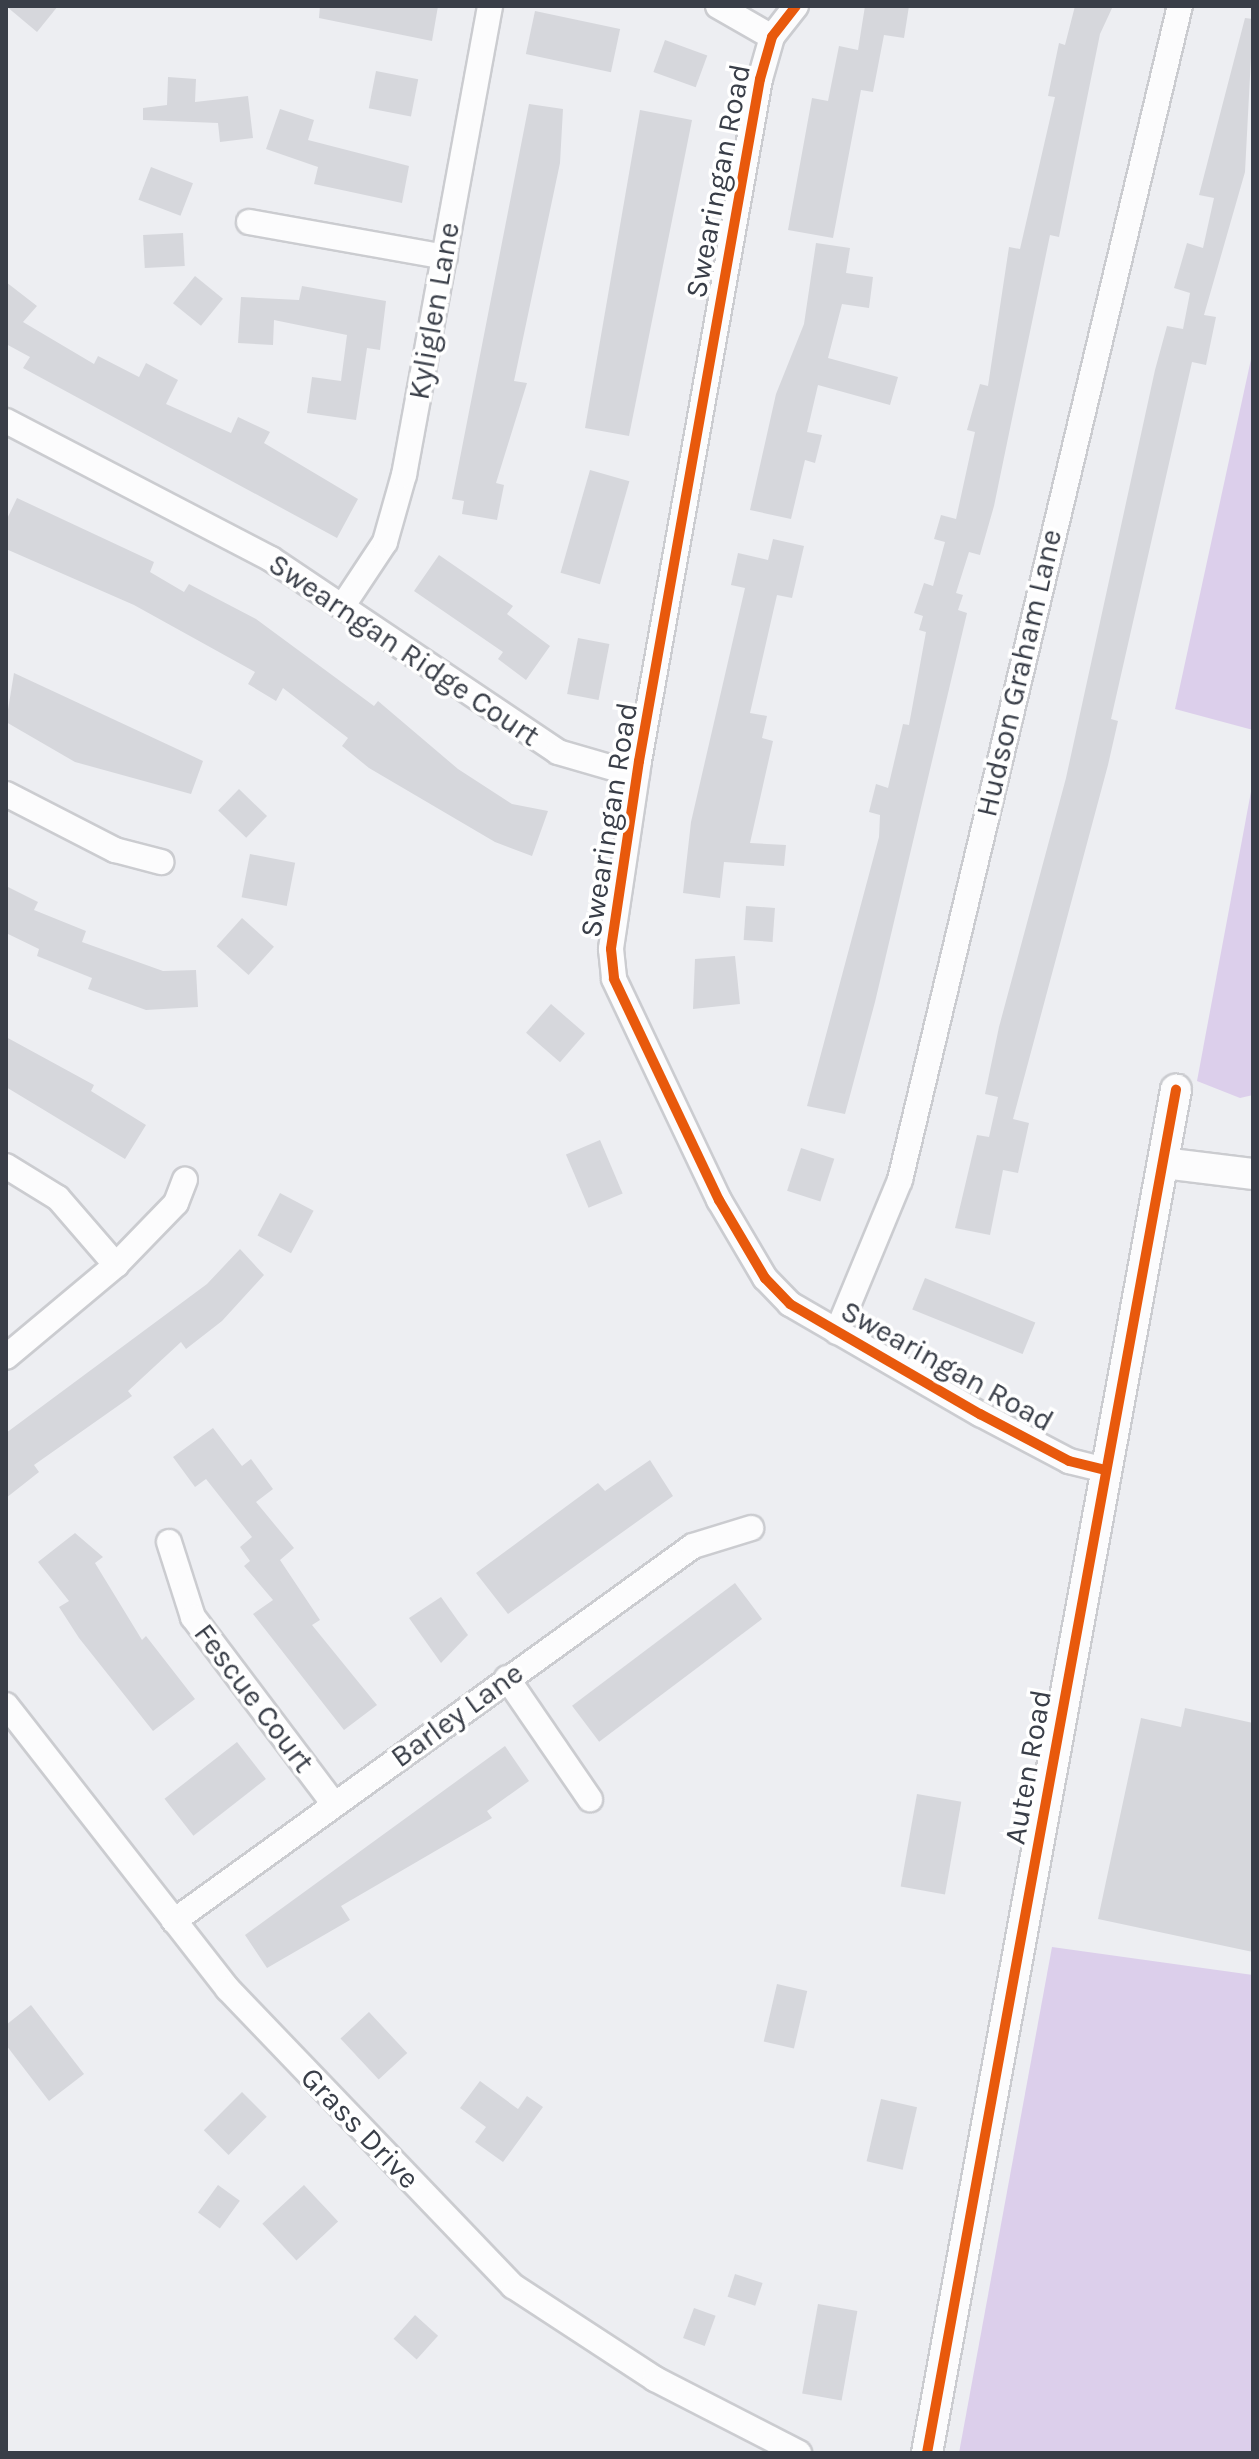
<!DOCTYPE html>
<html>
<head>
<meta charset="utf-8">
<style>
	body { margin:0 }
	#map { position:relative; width:1259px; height:2459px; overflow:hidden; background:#edeef2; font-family:Karla,sans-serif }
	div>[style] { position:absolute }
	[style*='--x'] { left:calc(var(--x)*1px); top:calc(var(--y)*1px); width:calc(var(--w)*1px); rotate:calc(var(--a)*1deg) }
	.green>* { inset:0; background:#dccfeb }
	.building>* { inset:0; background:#d6d7dc; transform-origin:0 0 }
	.roads { filter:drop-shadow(2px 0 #cbccd0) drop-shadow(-2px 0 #cbccd0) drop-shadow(0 2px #cbccd0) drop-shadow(0 -2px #cbccd0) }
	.minor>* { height:24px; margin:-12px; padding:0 12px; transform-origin:12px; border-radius:12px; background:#fcfcfd }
	.tertiary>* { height:30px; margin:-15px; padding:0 15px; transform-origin:15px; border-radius:15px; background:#fcfcfd }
	.cycleway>* { height:10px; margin:-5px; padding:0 5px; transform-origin:5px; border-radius:5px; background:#e8590c }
	span { translate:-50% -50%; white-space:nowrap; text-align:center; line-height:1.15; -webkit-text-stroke:7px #fff; paint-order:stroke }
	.street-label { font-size:30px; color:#393e48 }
	.frame { position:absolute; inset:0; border:8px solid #393e48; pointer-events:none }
</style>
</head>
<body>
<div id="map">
	<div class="green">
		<div style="clip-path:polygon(1253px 350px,1253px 730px,1175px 709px)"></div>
		<div style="clip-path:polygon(1253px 781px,1253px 1095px,1240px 1098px,1197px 1081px)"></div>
		<div style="clip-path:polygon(1052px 1947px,1253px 1975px,1253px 2453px,959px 2453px)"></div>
	</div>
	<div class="building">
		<div style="clip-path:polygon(6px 6px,58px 6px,37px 32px)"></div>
		<div style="clip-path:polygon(320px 6px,438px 6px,432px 41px,319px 18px)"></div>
		<div style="clip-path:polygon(865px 6px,909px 6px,904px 38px,884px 35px,873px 92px,861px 90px,833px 238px,788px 230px,812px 98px,828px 101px,839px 46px,858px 50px)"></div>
		<div style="clip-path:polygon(1075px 6px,1113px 6px,1100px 34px,1059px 237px,1050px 235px,994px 506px,980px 555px,969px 552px,956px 593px,963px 595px,958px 610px,967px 613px,875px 1002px,845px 1114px,807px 1106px,879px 837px,880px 815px,869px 812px,876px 784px,888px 788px,903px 724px,909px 725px,926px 632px,919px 630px,923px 616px,914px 613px,924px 583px,933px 586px,945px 542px,934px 539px,941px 515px,956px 519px,975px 432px,967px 430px,980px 384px,988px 386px,1009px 247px,1020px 249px,1055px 97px,1048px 96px,1059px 43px,1065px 45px)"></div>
		<div style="left:535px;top:11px;width:87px;height:44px;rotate:12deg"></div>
		<div style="clip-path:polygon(1245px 18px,1253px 19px,1245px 172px,1204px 315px,1216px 317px,1206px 365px,1192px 362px,1111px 719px,1118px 721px,1108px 765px,1013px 1119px,1029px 1123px,1018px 1173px,1003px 1170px,990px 1235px,955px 1228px,977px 1135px,989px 1137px,998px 1097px,985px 1094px,999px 1027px,1066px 778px,1155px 370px,1167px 326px,1183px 329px,1190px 293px,1174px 288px,1187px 243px,1203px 248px,1214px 198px,1199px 195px)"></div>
		<div style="left:665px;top:40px;width:45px;height:34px;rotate:20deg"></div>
		<div style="left:376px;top:71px;width:43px;height:38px;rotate:11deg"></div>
		<div style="clip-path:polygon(168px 77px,196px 79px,195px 102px,248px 96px,253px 138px,220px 142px,218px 123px,143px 120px,143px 108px,167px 105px)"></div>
		<div style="clip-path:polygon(529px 104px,563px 109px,560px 163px,514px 381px,527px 383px,496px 483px,504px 485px,497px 520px,462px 514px,464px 501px,452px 499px)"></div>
		<div style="clip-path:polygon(280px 109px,314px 120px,308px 140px,409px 166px,402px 203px,314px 184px,318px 167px,266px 149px)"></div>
		<div style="clip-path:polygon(640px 110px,692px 120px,629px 436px,585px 428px)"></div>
		<div style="left:151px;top:167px;width:45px;height:35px;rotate:21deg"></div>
		<div style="left:183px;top:233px;width:33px;height:40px;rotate:87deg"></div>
		<div style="clip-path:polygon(816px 243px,850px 248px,846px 273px,873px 277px,869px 308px,842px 304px,828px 358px,898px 377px,890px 405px,818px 385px,807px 432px,822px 435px,815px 463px,805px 460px,791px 519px,750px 510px,776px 394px,804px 324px)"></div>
		<div style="left:195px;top:276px;width:36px;height:35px;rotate:39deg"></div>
		<div style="clip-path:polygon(6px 282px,37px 306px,23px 322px,94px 364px,98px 356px,139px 377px,146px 363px,178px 380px,166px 404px,231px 433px,238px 417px,270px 432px,264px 443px,358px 499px,337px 538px,23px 368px,30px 357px,6px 344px)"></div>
		<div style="clip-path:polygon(302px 286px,386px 301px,380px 350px,367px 348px,356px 420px,307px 413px,312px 377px,341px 381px,347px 335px,274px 320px,273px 345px,238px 343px,241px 297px,299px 300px)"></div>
		<div style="left:590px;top:470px;width:41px;height:107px;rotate:16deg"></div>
		<div style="clip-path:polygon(17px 498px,154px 562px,150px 572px,184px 592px,189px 584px,256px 619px,374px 706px,378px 701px,458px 769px,512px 804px,548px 811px,532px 856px,495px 842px,369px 768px,342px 746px,348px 738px,283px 688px,276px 701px,248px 684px,255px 672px,134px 605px,6px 549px,6px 521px)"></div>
		<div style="clip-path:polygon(773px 539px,804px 546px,792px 598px,777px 595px,750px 713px,767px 716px,762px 738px,773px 741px,750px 843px,786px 845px,784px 866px,724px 862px,720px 898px,683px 893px,691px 822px,745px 588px,731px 585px,738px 553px,768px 560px)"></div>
		<div style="clip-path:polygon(439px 555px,513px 606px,507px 614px,550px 646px,526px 680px,498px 659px,503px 652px,414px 591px)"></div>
		<div style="left:578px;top:638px;width:32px;height:57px;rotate:11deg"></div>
		<div style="clip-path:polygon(14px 673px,203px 761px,191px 794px,75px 762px,6px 722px)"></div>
		<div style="left:239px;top:789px;width:39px;height:30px;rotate:44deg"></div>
		<div style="left:250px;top:854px;width:46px;height:44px;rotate:11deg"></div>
		<div style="clip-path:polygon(6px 886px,38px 902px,34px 910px,86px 931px,82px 942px,163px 971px,196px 970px,198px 1007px,146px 1010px,88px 989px,92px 978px,37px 956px,39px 949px,6px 933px)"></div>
		<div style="left:746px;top:906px;width:29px;height:34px;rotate:4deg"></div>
		<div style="left:242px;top:918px;width:43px;height:38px;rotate:42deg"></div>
		<div style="clip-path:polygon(735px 956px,740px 1004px,693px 1009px,695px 959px)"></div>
		<div style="left:551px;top:1004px;width:45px;height:38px;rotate:41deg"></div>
		<div style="clip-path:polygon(6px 1037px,94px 1085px,91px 1091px,146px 1125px,125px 1159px,6px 1087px)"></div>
		<div style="left:600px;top:1140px;width:58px;height:37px;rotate:67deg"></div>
		<div style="left:801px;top:1148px;width:35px;height:45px;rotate:18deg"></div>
		<div style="left:280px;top:1193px;width:38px;height:48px;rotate:28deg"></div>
		<div style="clip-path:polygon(240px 1249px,264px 1275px,222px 1321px,186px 1349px,181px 1342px,128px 1391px,132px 1396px,34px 1465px,39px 1472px,6px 1498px,6px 1433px,207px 1284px)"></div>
		<div style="left:925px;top:1278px;width:119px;height:34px;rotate:22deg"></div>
		<div style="clip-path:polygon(213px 1428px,242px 1466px,251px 1459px,273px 1489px,256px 1502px,294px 1548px,280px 1560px,320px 1620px,312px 1625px,377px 1705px,344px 1730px,253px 1614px,273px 1600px,244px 1566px,250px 1561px,240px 1547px,252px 1537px,206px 1479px,195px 1487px,173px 1457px)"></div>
		<div style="clip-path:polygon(650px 1460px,673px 1496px,508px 1614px,476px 1573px,598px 1483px,605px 1491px)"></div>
		<div style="clip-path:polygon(75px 1533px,103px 1557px,95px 1563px,142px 1640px,146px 1636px,195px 1699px,153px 1731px,79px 1638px,59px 1607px,69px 1601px,38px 1562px)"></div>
		<div style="left:735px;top:1583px;width:45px;height:204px;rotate:53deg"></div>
		<div style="clip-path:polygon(441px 1597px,468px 1635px,441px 1663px,409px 1618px)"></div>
		<div style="clip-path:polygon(1185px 1708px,1253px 1723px,1253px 1952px,1098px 1919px,1141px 1718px,1181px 1727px)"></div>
		<div style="left:237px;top:1742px;width:47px;height:92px;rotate:52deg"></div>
		<div style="clip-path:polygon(505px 1746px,529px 1781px,487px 1811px,492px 1818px,341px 1906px,350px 1920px,267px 1968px,245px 1935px)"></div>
		<div style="left:917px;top:1794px;width:45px;height:94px;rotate:10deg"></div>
		<div style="left:777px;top:1984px;width:31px;height:59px;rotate:13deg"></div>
		<div style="clip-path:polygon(31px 2005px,84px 2074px,49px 2101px,6px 2045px,6px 2025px)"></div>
		<div style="left:369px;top:2012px;width:56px;height:39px;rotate:47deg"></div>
		<div style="clip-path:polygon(480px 2081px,518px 2109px,527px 2096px,543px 2107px,503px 2162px,475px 2142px,486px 2127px,460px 2108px)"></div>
		<div style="left:242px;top:2092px;width:35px;height:54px;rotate:45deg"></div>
		<div style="left:881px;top:2099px;width:37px;height:64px;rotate:13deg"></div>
		<div style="left:218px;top:2185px;width:27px;height:34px;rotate:36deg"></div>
		<div style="left:304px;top:2185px;width:50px;height:57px;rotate:47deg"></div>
		<div style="left:735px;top:2274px;width:29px;height:24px;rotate:18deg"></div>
		<div style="left:818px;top:2304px;width:40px;height:91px;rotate:10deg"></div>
		<div style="left:694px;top:2308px;width:23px;height:32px;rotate:20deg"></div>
		<div style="left:415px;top:2315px;width:31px;height:32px;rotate:42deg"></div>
	</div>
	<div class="roads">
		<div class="minor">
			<div style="--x:718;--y:6;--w:62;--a:29.9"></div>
			<div style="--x:796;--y:6;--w:39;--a:128"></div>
			<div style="--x:772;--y:37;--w:44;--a:105.9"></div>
			<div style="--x:760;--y:79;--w:693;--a:100.06"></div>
			<div style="--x:639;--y:761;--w:190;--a:98.5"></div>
			<div style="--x:611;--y:949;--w:30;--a:84"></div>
			<div style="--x:614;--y:979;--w:245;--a:64.6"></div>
			<div style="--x:719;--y:1200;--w:91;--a:59.5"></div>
			<div style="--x:765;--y:1278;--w:36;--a:46"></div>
			<div style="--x:790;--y:1304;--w:220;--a:30.1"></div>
			<div style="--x:980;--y:1414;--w:101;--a:27.8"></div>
			<div style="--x:1069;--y:1461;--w:38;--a:14"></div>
			<div style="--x:249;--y:222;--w:199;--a:10.1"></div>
			<div style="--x:6;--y:421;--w:299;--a:27.5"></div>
			<div style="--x:271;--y:559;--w:346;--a:33.9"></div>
			<div style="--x:558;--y:752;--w:82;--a:16.2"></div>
			<div style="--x:344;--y:604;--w:74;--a:-56.5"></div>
			<div style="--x:385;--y:542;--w:70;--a:-74.2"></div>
			<div style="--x:404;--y:475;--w:477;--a:-79.6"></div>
			<div style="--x:6;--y:794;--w:123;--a:27.2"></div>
			<div style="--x:115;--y:850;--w:48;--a:14.6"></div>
			<div style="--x:6;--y:1166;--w:61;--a:31.6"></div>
			<div style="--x:58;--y:1198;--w:89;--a:49.1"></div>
			<div style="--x:837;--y:1332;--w:165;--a:-67.5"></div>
			<div style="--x:900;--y:1180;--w:1207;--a:-76.59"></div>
			<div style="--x:6;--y:1357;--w:143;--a:-39.9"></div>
			<div style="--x:116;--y:1265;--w:86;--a:-45.9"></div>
			<div style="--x:176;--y:1203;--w:25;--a:-69"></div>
			<div style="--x:169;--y:1542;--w:79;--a:72.3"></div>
			<div style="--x:193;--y:1617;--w:234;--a:53"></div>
			<div style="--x:507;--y:1678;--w:147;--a:55.6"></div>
			<div style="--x:6;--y:1705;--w:360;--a:52"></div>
			<div style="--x:228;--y:1989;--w:412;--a:46.2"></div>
			<div style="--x:513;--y:2286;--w:170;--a:33.2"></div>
			<div style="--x:655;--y:2379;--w:162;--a:27.2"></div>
			<div style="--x:174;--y:1921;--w:640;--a:-35.85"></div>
			<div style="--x:693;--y:1546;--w:61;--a:-17.2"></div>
		</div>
		<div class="tertiary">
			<div style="--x:1163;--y:1163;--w:91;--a:7"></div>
			<div style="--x:927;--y:2453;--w:1386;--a:-79.65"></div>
		</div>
	</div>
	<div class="cycleway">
		<div style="--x:796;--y:6;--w:39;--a:128"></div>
		<div style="--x:772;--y:37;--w:44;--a:105.9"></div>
		<div style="--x:760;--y:79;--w:693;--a:100.06"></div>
		<div style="--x:639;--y:761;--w:190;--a:98.5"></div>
		<div style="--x:611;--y:949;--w:30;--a:84"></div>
		<div style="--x:614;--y:979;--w:245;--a:64.6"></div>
		<div style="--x:719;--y:1200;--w:91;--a:59.5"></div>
		<div style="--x:765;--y:1278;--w:36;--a:46"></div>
		<div style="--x:790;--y:1304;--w:220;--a:30.1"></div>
		<div style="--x:980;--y:1414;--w:101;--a:27.8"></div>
		<div style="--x:1069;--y:1461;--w:38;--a:14"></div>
		<div style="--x:927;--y:2453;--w:1386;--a:-79.65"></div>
	</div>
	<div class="street-label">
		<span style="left:718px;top:181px;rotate:-79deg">Swearingan Road</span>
		<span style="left:434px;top:311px;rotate:-80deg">Kyliglen Lane</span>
		<span style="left:404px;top:650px;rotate:34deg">Swearngan Ridge Court</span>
		<span style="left:1019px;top:673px;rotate:-77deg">Hudson Graham Lane</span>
		<span style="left:609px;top:820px;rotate:-81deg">Swearingan Road</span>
		<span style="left:947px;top:1366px;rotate:29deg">Swearingan Road</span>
		<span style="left:254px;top:1698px;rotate:53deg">Fescue Court</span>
		<span style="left:457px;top:1715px;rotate:-36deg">Barley Lane</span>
		<span style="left:1028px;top:1767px;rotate:-80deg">Auten Road</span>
		<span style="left:360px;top:2128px;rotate:46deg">Grass Drive</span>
	</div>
	<div class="frame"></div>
</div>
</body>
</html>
